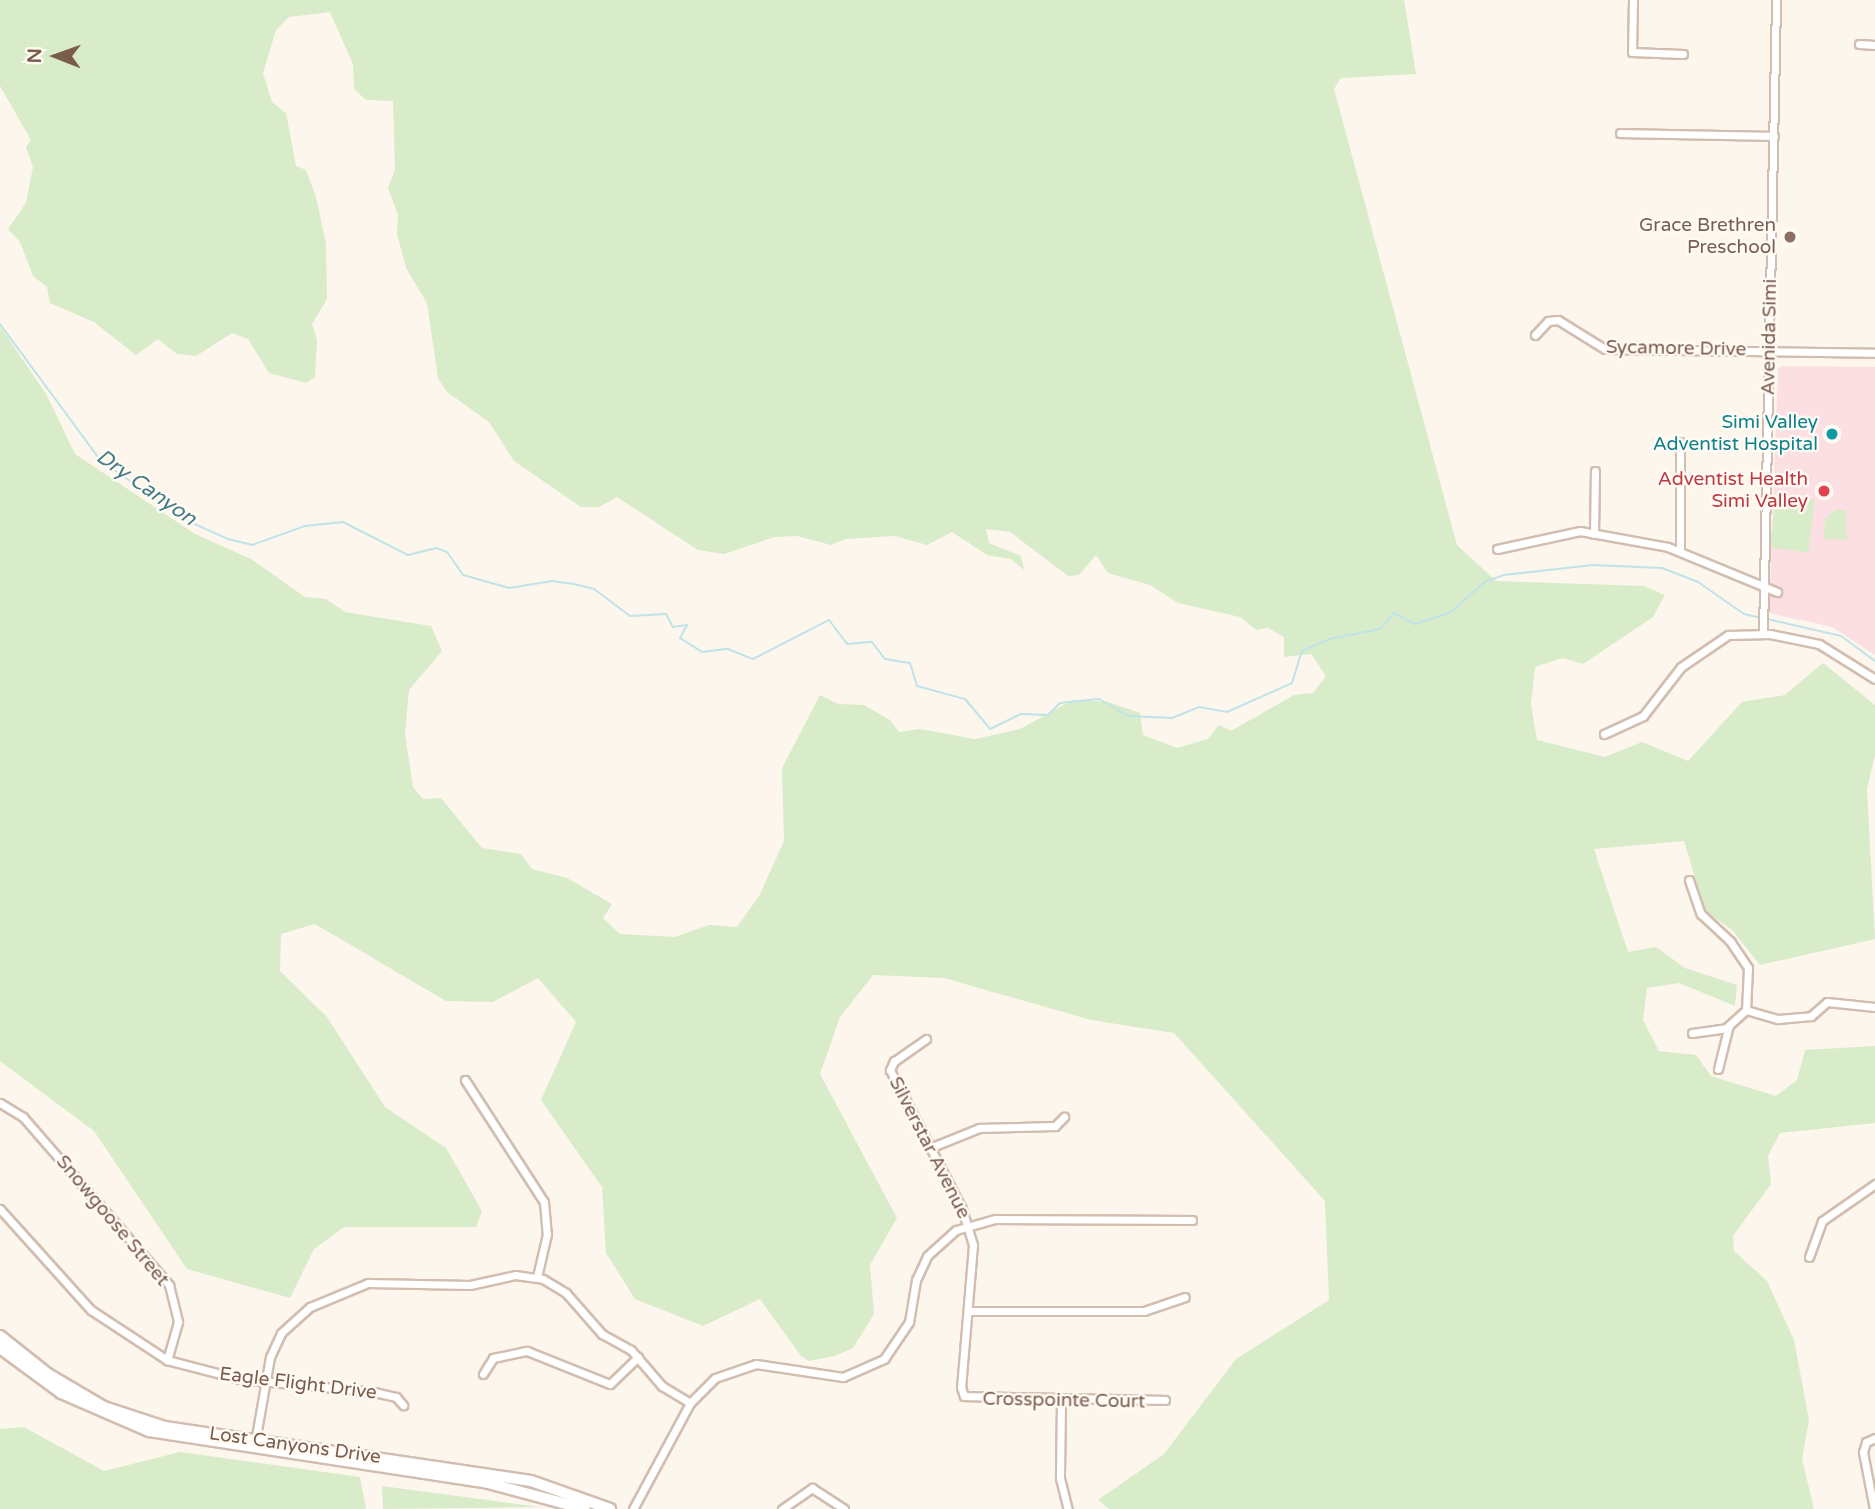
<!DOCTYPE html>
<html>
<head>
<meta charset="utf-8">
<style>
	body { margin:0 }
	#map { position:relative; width:1875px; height:1509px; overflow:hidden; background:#fdf6ec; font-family:"Varela Round",sans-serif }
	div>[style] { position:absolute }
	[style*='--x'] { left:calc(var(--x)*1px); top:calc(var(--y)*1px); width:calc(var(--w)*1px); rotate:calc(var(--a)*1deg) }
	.medical>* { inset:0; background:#fbdfe3 }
	.green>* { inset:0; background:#d8ecc9; transform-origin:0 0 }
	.stream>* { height:2px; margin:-1px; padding:0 1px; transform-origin:1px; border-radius:1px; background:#bfe3e8 }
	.roads { filter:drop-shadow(2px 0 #d1beb0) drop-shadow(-2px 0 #d1beb0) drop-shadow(0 2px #d1beb0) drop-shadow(0 -2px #d1beb0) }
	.street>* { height:7px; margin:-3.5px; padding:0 3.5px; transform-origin:3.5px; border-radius:3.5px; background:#fff }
	.secondary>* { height:10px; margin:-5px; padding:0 5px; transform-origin:5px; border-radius:5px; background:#fff }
	.dots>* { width:19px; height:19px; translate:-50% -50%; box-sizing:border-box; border:4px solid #fffaf3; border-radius:50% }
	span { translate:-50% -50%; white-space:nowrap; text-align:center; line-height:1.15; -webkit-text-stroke:5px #fffaf3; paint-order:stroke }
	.education-label { font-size:19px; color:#785e54 }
	.right { translate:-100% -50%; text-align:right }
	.street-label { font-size:19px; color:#7a5c4d }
	.culture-label { font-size:19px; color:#0d838f }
	.health-label { font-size:19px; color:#be3a42 }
	.water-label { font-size:21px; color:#437c86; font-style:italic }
	.north { position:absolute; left:21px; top:21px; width:70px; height:70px; -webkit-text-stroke:5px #fffaf3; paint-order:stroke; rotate:271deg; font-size:19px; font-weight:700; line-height:28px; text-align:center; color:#7a5c4d }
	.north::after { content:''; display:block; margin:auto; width:24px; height:32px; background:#7a5c4d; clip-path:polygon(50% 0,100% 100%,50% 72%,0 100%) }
</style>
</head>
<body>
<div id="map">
	<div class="medical">
		<div style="clip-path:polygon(1782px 366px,1875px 367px,1875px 655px,1832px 627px,1769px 613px,1778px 369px)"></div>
	</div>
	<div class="green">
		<div style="clip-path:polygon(0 0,1404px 0,1416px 74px,1341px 78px,1334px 89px,1457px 545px,1496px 581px,1644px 586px,1665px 595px,1653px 617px,1583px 664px,1563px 658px,1535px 667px,1531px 704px,1537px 740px,1605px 757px,1642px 742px,1688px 761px,1742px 702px,1785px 695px,1823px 663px,1875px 705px,1875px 755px,1867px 789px,1875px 939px,1760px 965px,1732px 930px,1705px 911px,1684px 841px,1594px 849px,1628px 952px,1656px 947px,1685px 968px,1737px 985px,1735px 1006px,1679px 983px,1647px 988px,1643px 1020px,1659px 1051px,1696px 1055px,1711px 1076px,1776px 1096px,1797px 1080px,1805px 1050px,1875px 1046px,1875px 1123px,1780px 1133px,1768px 1156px,1771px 1184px,1733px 1236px,1734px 1251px,1767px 1281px,1794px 1340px,1809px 1420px,1802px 1459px,1814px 1509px,1109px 1509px,1098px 1500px,1164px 1454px,1236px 1359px,1329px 1300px,1325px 1201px,1174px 1033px,1091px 1020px,944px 978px,873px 975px,840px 1017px,820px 1074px,897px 1218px,870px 1265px,874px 1314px,853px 1348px,835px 1356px,809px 1361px,801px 1356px,760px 1299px,703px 1326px,635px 1299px,606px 1253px,602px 1187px,541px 1100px,576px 1022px,538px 978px,493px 1002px,446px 1001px,315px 924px,281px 934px,280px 971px,327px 1017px,385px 1107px,446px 1148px,482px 1211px,476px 1227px,344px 1227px,314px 1249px,290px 1298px,187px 1269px,94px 1131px,0 1061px,0 326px,46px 394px,75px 454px,195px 534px,251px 559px,305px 597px,326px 599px,345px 612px,431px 626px,442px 651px,409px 690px,405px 734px,413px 787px,423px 799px,441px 798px,482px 848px,521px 854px,532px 869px,567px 878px,612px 904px,603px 918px,620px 934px,675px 937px,709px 925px,737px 927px,759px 896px,784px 841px,782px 768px,820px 695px,838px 704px,864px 705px,890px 720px,899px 732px,920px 729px,975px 739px,1020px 729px,1073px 700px,1108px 702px,1140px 713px,1143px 735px,1177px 748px,1208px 739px,1219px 725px,1231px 731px,1294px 695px,1313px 693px,1326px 676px,1311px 654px,1284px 657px,1284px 637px,1268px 628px,1256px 630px,1240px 617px,1178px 603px,1150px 585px,1108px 573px,1096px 555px,1079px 575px,1068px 576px,1010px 532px,986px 529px,989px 543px,1021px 556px,1024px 570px,1011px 559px,987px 555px,952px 532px,927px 545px,895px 536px,845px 539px,831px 545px,797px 536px,774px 537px,724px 554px,698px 550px,617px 497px,599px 507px,581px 507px,514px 461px,489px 422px,447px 392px,438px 378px,427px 303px,406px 268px,397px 234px,398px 215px,388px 188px,395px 170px,393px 101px,366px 100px,354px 89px,353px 64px,330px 12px,289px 17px,276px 30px,263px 73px,272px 102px,286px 113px,296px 166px,306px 170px,316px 197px,326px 244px,327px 299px,312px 324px,317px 340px,315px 377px,306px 383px,269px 373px,248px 339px,232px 333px,196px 356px,177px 354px,158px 339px,136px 355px,94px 322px,50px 303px,47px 287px,33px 276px,20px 242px,8px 229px,26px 203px,33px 167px,26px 147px,31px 140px,0 86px)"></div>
		<div style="left:1776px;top:495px;width:39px;height:53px;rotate:7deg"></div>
		<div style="clip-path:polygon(1836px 509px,1846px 511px,1847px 540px,1824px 539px,1825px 519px)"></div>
		<div style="clip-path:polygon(24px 1427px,104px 1471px,180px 1452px,360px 1477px,366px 1509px,0 1509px,0 1429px)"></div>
		<div style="clip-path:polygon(382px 1486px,540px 1507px,383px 1509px)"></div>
	</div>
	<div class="stream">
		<div style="--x:0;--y:324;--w:170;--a:53.6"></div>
		<div style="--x:101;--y:461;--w:108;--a:34.4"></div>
		<div style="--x:190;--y:522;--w:42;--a:24.1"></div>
		<div style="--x:228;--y:539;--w:25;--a:14"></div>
		<div style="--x:252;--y:545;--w:56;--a:-19.7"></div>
		<div style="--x:305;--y:526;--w:38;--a:-6"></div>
		<div style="--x:343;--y:522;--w:73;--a:26.9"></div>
		<div style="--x:408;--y:555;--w:29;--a:-14"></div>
		<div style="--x:436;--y:548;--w:12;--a:20"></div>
		<div style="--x:447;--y:552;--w:28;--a:55"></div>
		<div style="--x:463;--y:575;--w:48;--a:15.8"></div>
		<div style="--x:509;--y:588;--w:44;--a:-9.2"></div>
		<div style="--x:552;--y:581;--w:22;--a:8"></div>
		<div style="--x:574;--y:584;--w:21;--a:14"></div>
		<div style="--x:594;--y:589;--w:45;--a:36.9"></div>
		<div style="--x:630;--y:616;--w:36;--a:-3"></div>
		<div style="--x:666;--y:614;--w:15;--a:62"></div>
		<div style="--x:673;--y:627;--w:14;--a:-8"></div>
		<div style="--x:687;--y:625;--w:15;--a:118"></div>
		<div style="--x:680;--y:638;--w:26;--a:32"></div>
		<div style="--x:702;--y:652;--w:26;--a:-7"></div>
		<div style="--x:728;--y:649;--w:27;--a:22"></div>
		<div style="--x:753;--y:659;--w:85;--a:-27.2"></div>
		<div style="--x:829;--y:620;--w:30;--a:53"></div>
		<div style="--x:847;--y:644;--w:25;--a:-5"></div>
		<div style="--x:872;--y:642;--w:21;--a:53"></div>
		<div style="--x:885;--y:659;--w:25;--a:9"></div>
		<div style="--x:910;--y:663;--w:24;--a:73"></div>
		<div style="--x:917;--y:686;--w:50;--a:15.2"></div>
		<div style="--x:965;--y:699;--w:39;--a:50"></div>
		<div style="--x:990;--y:729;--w:34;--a:-26"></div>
		<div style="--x:1021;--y:714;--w:27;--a:2"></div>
		<div style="--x:1048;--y:715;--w:17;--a:-45"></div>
		<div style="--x:1060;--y:703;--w:39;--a:-6"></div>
		<div style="--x:1099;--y:699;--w:34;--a:30"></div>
		<div style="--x:1129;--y:716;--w:43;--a:2.7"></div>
		<div style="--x:1172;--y:718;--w:29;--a:-22"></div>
		<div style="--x:1199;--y:707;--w:28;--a:10"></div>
		<div style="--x:1227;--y:712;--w:71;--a:-24"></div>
		<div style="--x:1292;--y:683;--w:34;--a:-73"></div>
		<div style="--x:1302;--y:651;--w:30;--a:-24"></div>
		<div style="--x:1329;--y:639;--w:52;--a:-11.1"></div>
		<div style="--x:1380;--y:629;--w:21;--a:-49"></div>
		<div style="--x:1394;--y:613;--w:24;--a:28"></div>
		<div style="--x:1415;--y:624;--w:38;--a:-18"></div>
		<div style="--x:1451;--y:612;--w:47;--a:-41.5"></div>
		<div style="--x:1486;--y:581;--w:19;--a:-18"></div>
		<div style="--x:1504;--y:575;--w:89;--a:-6.5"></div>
		<div style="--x:1592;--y:565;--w:70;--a:2.5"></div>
		<div style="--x:1662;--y:568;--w:39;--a:21"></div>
		<div style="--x:1698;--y:582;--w:56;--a:34.8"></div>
		<div style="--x:1744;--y:614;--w:18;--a:13"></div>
		<div style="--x:1767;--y:619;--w:76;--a:12.9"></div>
		<div style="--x:1841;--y:636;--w:42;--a:36.3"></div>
	</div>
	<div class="roads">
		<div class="street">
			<div style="--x:1633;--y:0;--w:52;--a:91.1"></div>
			<div style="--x:1632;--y:52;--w:51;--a:2.2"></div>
			<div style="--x:1859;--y:44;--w:16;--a:4"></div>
			<div style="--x:1620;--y:133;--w:154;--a:1.1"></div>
			<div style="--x:1535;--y:335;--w:19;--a:-47"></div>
			<div style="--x:1548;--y:321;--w:10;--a:-6"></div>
			<div style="--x:1558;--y:320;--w:55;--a:31.7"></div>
			<div style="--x:1605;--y:349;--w:270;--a:0.8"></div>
			<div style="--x:1594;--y:534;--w:63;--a:-89.1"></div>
			<div style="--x:1497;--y:549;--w:85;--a:-12.2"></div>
			<div style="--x:1580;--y:531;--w:89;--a:10.3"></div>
			<div style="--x:1668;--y:547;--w:118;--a:22.4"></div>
			<div style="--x:1680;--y:551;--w:109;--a:-90"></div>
			<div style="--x:1763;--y:633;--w:633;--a:-88.82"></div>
			<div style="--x:1604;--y:734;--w:43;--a:-24.8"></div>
			<div style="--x:1643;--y:716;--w:62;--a:-52.2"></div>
			<div style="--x:1681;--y:667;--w:57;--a:-34.2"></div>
			<div style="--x:1728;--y:635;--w:42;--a:-1.4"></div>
			<div style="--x:1770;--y:634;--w:50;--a:11.5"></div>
			<div style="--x:1819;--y:644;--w:66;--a:32"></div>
			<div style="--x:1689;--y:880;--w:36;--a:71"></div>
			<div style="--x:1701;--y:914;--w:40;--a:43"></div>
			<div style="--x:1730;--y:941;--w:32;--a:56"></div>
			<div style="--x:1748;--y:968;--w:42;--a:92.7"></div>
			<div style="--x:1692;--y:1033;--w:34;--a:-8"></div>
			<div style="--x:1726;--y:1028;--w:27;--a:-42"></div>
			<div style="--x:1746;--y:1010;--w:33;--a:16"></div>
			<div style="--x:1778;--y:1019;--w:33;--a:-5"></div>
			<div style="--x:1811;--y:1016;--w:21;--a:-41"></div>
			<div style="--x:1827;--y:1002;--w:48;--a:5.9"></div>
			<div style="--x:926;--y:1039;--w:39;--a:145"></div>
			<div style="--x:894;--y:1061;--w:10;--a:114"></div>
			<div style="--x:890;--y:1070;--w:157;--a:62.6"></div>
			<div style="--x:962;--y:1209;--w:38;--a:73"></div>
			<div style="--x:973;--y:1245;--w:143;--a:94.8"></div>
			<div style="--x:961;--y:1387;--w:9;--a:72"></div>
			<div style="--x:964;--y:1396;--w:201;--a:1.1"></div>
			<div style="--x:1718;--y:1069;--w:45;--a:-76"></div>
			<div style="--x:465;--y:1080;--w:145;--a:57.1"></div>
			<div style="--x:544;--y:1202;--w:32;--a:85"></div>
			<div style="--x:547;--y:1234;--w:44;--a:103.1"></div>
			<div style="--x:0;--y:1103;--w:27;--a:31"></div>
			<div style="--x:23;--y:1117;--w:223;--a:49"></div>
			<div style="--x:169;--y:1285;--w:38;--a:76"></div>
			<div style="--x:178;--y:1322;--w:40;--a:106"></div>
			<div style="--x:932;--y:1147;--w:51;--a:-22"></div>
			<div style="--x:979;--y:1128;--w:76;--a:-1.5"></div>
			<div style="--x:1055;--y:1126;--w:13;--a:-45"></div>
			<div style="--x:0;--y:1209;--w:136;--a:48"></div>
			<div style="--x:91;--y:1310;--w:91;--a:33.3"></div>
			<div style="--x:167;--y:1360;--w:75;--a:14.6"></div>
			<div style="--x:240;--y:1379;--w:135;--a:5.5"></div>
			<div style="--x:374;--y:1392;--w:23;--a:13"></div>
			<div style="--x:396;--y:1397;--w:11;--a:49"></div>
			<div style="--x:1809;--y:1257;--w:38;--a:-70"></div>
			<div style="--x:1822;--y:1221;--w:65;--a:-34.9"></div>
			<div style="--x:971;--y:1311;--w:173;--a:0"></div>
			<div style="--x:1144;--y:1311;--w:43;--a:-18.9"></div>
			<div style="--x:483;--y:1374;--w:19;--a:-58"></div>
			<div style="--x:493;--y:1358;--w:35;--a:-12"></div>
			<div style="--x:527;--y:1351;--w:89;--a:21.7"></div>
			<div style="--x:610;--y:1384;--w:39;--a:-44"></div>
			<div style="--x:1061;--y:1402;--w:76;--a:90.8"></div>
			<div style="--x:1060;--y:1478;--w:32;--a:76"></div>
			<div style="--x:255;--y:1442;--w:86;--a:-80"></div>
			<div style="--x:270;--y:1357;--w:26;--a:-65"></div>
			<div style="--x:281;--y:1333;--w:39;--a:-42"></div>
			<div style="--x:310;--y:1307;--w:63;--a:-22.5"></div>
			<div style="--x:368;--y:1283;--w:102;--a:1.1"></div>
			<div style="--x:470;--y:1285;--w:46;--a:-12.5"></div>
			<div style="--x:515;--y:1275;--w:28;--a:8"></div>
			<div style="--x:543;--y:1279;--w:27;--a:31"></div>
			<div style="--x:566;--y:1293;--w:55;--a:48.7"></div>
			<div style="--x:602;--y:1334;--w:33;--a:29"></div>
			<div style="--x:631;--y:1350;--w:48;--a:49.3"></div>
			<div style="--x:662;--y:1386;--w:33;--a:31"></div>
			<div style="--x:633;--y:1509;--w:120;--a:-61.7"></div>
			<div style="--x:690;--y:1403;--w:35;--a:-45"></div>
			<div style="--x:715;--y:1378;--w:43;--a:-18.9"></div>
			<div style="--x:756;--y:1364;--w:88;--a:8.5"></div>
			<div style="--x:843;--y:1377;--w:45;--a:-23.7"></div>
			<div style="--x:884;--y:1359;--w:45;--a:-56"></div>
			<div style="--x:909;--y:1322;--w:43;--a:-80.5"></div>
			<div style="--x:916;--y:1280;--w:26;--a:-65"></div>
			<div style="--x:927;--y:1256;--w:39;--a:-42"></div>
			<div style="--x:956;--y:1230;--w:41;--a:-15.8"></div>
			<div style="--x:995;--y:1219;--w:197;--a:0.3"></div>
			<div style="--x:782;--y:1509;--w:37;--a:-35"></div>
			<div style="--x:812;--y:1488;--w:38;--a:33"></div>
			<div style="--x:1874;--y:1509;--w:58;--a:-100.9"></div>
			<div style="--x:1863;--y:1452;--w:10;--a:-73"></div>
			<div style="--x:1866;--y:1442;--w:10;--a:-24"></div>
		</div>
		<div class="secondary">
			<div style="--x:0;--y:1336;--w:61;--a:38.4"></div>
			<div style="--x:48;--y:1374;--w:65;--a:30.5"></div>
			<div style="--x:104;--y:1407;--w:64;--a:18.2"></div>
			<div style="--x:165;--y:1427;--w:370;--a:8.4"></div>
			<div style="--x:531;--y:1481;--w:84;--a:19.5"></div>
			<div style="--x:0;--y:1348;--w:76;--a:36.4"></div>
			<div style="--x:61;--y:1393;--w:96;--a:23.4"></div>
			<div style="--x:149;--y:1431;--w:343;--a:8.7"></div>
			<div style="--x:488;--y:1483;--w:100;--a:15"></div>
		</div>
	</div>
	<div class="dots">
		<div style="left:1790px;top:237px;background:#8d6e63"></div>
		<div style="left:1832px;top:434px;background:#0f9aa8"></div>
		<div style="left:1824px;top:491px;background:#e0444e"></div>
	</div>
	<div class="education-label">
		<span class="right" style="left:1776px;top:237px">Grace Brethren<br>Preschool</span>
	</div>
	<div class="street-label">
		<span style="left:1770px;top:337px;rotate:-89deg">Avenida Simi</span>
		<span style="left:1676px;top:349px;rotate:1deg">Sycamore Drive</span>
		<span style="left:929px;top:1148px;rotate:63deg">Silverstar Avenue</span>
		<span style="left:112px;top:1221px;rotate:50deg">Snowgoose Street</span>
		<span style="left:298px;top:1384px;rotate:7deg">Eagle Flight Drive</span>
		<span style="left:1064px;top:1401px;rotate:1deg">Crosspointe Court</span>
		<span style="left:295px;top:1446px;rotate:8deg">Lost Canyons Drive</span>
	</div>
	<div class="culture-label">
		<span class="right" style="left:1818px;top:434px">Simi Valley<br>Adventist Hospital</span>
	</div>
	<div class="health-label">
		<span class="right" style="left:1808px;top:491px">Adventist Health<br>Simi Valley</span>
	</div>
	<div class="water-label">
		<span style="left:146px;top:488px;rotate:35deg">Dry Canyon</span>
	</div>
	<div class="north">N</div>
</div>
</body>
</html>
